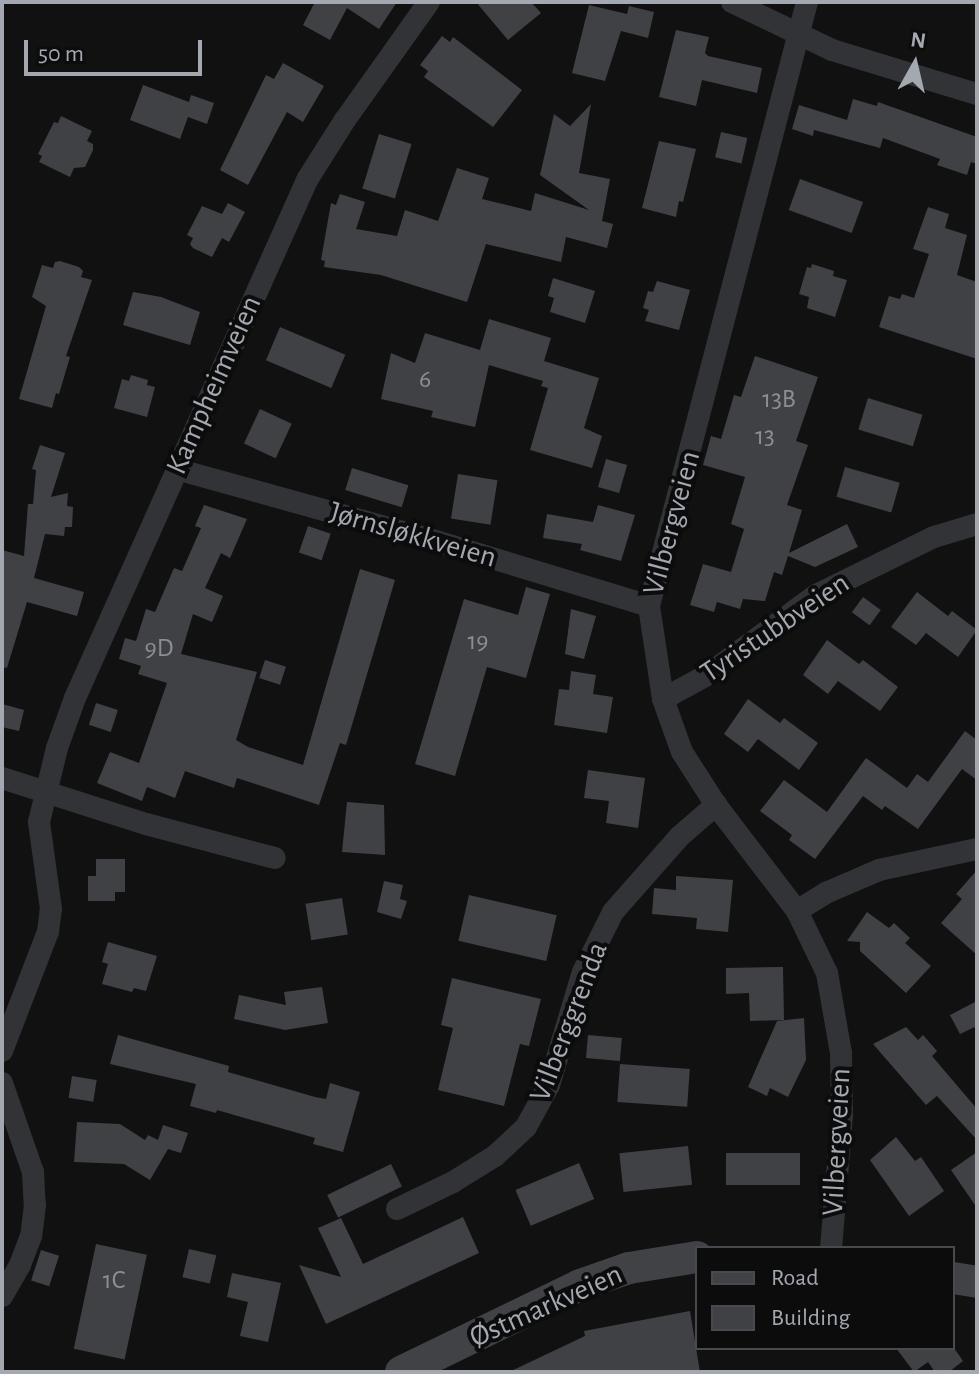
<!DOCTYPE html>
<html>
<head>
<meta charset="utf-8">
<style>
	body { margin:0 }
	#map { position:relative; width:979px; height:1374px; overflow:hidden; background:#111112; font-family:"Alegreya Sans",sans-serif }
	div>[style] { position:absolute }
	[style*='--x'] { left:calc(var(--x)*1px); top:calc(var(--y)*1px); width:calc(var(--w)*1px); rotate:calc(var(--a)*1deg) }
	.building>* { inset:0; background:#404145; transform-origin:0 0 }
	.street>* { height:22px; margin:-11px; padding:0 11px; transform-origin:11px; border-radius:11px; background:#323336 }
	.secondary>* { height:32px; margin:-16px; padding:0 16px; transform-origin:16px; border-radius:16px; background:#404246 }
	span { translate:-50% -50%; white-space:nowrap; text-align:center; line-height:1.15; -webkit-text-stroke:8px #0c0c0d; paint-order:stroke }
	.number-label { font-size:26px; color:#8a8e96 }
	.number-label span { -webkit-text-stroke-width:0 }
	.street-label { font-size:30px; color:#a3a8b1 }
	.frame { position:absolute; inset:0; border:4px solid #a3a8b1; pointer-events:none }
	.legend { position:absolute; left:695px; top:1246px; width:260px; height:104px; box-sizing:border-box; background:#0c0c0d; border:2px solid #484a4f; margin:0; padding:10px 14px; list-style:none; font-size:24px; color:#a3a8b1 }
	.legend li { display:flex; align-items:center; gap:16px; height:40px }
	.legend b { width:40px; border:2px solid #484a4f }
	.north { position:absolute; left:875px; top:24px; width:80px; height:80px; -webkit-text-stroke:6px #0c0c0d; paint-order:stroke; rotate:8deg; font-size:22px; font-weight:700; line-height:32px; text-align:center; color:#a3a8b1 }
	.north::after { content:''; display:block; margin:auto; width:28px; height:36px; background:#a3a8b1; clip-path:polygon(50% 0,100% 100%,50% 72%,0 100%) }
	.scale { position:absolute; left:24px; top:40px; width:178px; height:36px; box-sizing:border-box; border:4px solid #a3a8b1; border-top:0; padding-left:10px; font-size:24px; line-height:28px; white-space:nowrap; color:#a3a8b1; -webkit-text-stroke:6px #0c0c0d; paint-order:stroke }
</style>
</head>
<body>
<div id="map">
	<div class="building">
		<div style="clip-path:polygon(315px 2px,397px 2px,379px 29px,347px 8px,330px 40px,303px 25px)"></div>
		<div style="clip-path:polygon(476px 2px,531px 2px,541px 13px,508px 40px)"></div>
		<div style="clip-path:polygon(589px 5px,627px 14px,629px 6px,654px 12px,648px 38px,621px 31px,605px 81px,572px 73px)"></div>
		<div style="clip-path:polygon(676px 30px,709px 37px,705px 53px,708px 56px,762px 68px,757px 93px,702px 80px,696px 106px,659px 97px)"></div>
		<div style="clip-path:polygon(442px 36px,450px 42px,453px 37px,522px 90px,493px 127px,424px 77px,428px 71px,420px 65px)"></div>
		<div style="clip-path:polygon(283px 63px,324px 86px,303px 122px,287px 112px,248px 185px,220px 170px,266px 75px,274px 79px)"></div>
		<div style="clip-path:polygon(143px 85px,189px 102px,191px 95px,214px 103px,207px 124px,188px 117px,180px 139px,130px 120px)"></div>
		<div style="clip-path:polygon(853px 99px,877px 106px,878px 102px,977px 137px,977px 164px,971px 162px,967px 175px,937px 165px,940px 159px,883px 138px,880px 148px,814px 130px,813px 136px,792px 129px,799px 105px,847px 120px)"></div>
		<div style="clip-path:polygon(591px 104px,579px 173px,610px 179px,602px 221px,613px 224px,607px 248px,566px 237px,561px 262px,486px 244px,467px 302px,381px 275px,324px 267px,325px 261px,321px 260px,331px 203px,336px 205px,340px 194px,365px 202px,356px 229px,397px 236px,405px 210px,438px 221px,457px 168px,489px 178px,482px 199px,531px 211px,535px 193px,589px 210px,540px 175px,554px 114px,570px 126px)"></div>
		<div style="clip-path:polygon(61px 116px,92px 131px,87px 141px,93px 144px,93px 150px,85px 167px,74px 168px,70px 177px,39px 162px,42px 156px,38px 154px,54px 122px,58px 123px)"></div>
		<div style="left:721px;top:132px;width:27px;height:26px;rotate:13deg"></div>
		<div style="left:379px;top:134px;width:34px;height:57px;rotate:17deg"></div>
		<div style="clip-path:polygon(659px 141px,696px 149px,683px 202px,679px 201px,676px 217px,642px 208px)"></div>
		<div style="left:800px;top:179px;width:67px;height:33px;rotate:20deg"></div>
		<div style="clip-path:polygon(228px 203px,245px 212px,229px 242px,222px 238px,212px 257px,193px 248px,190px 244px,193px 238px,187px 235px,202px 206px,222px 214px)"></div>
		<div style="clip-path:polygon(928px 207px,949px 214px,945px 228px,967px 235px,957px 275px,977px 282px,977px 359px,879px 327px,889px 296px,900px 299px,902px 294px,914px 298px,929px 254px,913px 249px)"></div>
		<div style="clip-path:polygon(60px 261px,79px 267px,83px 271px,81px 277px,92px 280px,66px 356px,70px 357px,59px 394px,56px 393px,52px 408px,19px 399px,46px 306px,32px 297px,42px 265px,53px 268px,55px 262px)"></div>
		<div style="clip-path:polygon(812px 264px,834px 271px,833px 276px,847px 280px,835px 317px,807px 308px,809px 297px,799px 294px,807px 267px,811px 268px)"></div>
		<div style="clip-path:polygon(553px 278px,595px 291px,585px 323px,550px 312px,554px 298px,548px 296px)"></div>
		<div style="clip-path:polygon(657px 281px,690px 290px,679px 330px,645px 321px,649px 310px,643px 308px,648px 291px,653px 292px)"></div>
		<div style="clip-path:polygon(133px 292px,161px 297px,200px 312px,190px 345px,123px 325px)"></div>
		<div style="clip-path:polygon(489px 319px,551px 338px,544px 361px,599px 378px,584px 428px,602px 436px,592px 468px,530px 450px,548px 388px,541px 386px,543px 381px,489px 365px,475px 427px,431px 417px,433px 411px,381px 399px,391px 353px,415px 363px,425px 333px,480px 350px)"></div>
		<div style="left:280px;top:327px;width:71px;height:36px;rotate:23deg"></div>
		<div style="clip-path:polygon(755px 356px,818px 377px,796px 441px,808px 445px,787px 505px,802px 510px,789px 553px,847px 524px,858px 547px,815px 567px,788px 556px,782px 575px,774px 572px,765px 601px,743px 599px,740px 609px,717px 602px,714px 612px,690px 605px,703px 564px,731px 572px,744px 529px,731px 524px,745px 477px,703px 465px,711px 436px,721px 439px,734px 395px,741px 397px)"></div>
		<div style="clip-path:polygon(131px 375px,148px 380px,147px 385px,155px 387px,147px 417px,114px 408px,122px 379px,129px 381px)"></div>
		<div style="left:868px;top:398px;width:57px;height:33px;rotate:17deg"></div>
		<div style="left:260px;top:409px;width:35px;height:38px;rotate:25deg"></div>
		<div style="clip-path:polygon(40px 445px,65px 453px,51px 497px,68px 493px,67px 506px,73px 507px,72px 527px,65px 527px,64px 536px,45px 534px,34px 578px,84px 592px,77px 616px,27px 602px,7px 668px,2px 667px,2px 550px,24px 556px,28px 504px,33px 504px,36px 470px,32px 469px)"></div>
		<div style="left:606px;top:459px;width:22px;height:29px;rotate:16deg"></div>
		<div style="left:845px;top:467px;width:57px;height:31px;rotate:16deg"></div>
		<div style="left:352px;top:468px;width:59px;height:23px;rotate:17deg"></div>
		<div style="left:458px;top:474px;width:40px;height:45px;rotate:9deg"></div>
		<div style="clip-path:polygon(204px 505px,247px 519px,230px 558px,221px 553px,205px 588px,223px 596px,212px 622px,193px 614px,181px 654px,257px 672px,236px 740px,248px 747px,303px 765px,360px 569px,395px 580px,346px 745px,340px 743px,319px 805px,237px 778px,234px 788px,185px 771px,175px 798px,147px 787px,142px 801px,97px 783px,110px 752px,139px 763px,167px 683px,138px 674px,141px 666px,119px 659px,125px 638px,136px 641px,146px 609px,155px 612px,174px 568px,182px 571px,201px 528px,195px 526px)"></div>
		<div style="clip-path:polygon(598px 505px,635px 515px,621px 561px,580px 550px,582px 544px,543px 538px,547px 514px,593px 522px)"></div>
		<div style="left:308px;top:526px;width:24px;height:28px;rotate:19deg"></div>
		<div style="clip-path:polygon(526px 587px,550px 594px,526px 678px,487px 667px,455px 776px,415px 764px,464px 599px,518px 615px)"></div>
		<div style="clip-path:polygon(917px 592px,948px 616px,952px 611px,977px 630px,958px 657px,926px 633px,916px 645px,891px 627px)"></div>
		<div style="left:863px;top:597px;width:22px;height:19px;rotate:36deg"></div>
		<div style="clip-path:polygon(571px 609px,596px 616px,584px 659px,565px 654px)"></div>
		<div style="clip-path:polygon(827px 640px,859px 664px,863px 660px,898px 687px,880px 711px,838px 681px,828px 694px,803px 675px)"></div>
		<div style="left:265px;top:660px;width:22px;height:19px;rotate:18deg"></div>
		<div style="clip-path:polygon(571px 671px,596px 675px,593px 694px,613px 697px,607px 733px,554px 725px,559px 689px,569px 690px)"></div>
		<div style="clip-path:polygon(748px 699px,780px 723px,784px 718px,818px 743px,799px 770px,758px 739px,748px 752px,724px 734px)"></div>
		<div style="left:96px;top:703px;width:23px;height:23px;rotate:18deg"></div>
		<div style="clip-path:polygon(2px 704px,24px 710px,19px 731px,2px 727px)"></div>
		<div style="clip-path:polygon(965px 731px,977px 740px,977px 780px,962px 769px,918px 829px,885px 806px,882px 810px,863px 796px,815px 859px,789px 840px,792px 835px,760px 811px,784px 780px,827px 812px,866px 758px,907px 788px,917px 774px,928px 782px)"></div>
		<div style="clip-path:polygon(588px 770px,645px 778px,638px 828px,606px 823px,609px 801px,584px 798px)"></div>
		<div style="clip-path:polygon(347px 802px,384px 805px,385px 855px,342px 852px)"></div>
		<div style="clip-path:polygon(96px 859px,125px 859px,125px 892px,115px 892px,115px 901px,88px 901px,88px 876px,96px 876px)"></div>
		<div style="clip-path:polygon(977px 870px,977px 955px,941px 923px,962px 899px,956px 894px)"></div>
		<div style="clip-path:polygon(676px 876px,733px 880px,728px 932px,696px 929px,697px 918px,652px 914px,654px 888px,676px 890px)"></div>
		<div style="clip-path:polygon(384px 881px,403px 885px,400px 899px,407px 901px,401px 919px,377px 912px)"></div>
		<div style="left:469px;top:895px;width:90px;height:47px;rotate:13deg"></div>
		<div style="left:342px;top:898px;width:37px;height:37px;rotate:81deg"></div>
		<div style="clip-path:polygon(867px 912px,889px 928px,894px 923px,910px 938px,905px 943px,931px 966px,906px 993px,860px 951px,860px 942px,847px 941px)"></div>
		<div style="clip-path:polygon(108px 942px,157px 956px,146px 991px,134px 988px,132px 992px,102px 984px,108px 964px,102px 962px)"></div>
		<div style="clip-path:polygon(783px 967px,784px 1020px,750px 1021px,749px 993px,726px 994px,726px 968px)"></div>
		<div style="clip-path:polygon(452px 978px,541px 999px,529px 1046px,520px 1044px,504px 1106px,438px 1090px,453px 1028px,441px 1025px)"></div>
		<div style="clip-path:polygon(322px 987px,328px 1023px,285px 1030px,234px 1019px,239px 995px,286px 1005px,284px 992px)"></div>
		<div style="clip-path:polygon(977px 1001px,977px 1026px,960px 1034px,950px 1015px)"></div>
		<div style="clip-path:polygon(804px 1018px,806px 1060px,788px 1097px,770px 1088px,767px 1096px,748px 1087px,777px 1021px)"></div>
		<div style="clip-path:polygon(906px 1027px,918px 1040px,923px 1035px,937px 1051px,932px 1056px,977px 1109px,977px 1140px,937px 1096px,926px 1105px,873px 1044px)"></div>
		<div style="clip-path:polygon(118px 1035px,229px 1066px,228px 1072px,315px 1097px,326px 1099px,330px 1083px,360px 1092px,343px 1152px,313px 1144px,315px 1138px,217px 1110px,216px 1113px,190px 1106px,196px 1084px,110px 1064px)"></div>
		<div style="left:588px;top:1035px;width:34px;height:23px;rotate:5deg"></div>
		<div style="left:620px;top:1064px;width:70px;height:38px;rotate:4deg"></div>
		<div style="left:72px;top:1076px;width:25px;height:22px;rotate:9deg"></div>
		<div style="clip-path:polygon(77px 1122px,120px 1124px,145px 1140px,148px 1135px,158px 1140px,163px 1125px,188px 1133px,181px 1153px,168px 1149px,150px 1180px,124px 1164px,74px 1162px)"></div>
		<div style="clip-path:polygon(896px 1137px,915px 1161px,921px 1157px,944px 1191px,909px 1216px,870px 1160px)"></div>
		<div style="left:688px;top:1146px;width:39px;height:69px;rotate:84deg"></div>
		<div style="clip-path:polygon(977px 1152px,977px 1208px,951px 1170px)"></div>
		<div style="left:726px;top:1153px;width:74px;height:32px"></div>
		<div style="left:579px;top:1163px;width:39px;height:69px;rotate:67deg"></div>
		<div style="left:391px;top:1164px;width:25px;height:71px;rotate:64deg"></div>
		<div style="clip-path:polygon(463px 1217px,479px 1253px,326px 1324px,299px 1265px,341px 1277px,318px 1228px,341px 1218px,363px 1264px)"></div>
		<div style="left:96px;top:1244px;width:52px;height:107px;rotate:12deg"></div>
		<div style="left:189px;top:1249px;width:28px;height:29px;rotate:13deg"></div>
		<div style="left:41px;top:1250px;width:19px;height:32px;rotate:18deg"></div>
		<div style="clip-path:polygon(232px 1273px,281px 1283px,268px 1342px,240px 1336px,248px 1302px,227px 1297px)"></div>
		<div style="clip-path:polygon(690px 1311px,700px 1372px,509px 1372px,585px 1336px,584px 1331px)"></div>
		<div style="clip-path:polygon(896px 1348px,954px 1348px,963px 1361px,949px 1372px,935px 1372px,928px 1362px,914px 1372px)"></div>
	</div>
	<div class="street">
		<div style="--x:732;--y:2;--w:111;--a:25.6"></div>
		<div style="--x:832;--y:50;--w:152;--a:16.9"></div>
		<div style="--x:807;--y:2;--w:624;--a:104.66"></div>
		<div style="--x:649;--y:606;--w:94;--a:81.4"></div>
		<div style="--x:663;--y:699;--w:56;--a:70.3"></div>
		<div style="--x:682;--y:752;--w:63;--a:57.3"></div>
		<div style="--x:716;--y:805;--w:133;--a:52.6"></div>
		<div style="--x:797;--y:911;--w:69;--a:64.2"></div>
		<div style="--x:827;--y:973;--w:81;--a:80.1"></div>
		<div style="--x:841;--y:1053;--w:62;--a:89.1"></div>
		<div style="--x:842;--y:1115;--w:133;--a:94.7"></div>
		<div style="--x:176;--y:469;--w:263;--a:15.5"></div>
		<div style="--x:429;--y:539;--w:230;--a:16.9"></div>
		<div style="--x:663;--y:699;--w:50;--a:-28.6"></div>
		<div style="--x:707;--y:675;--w:135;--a:-36.3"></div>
		<div style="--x:816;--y:595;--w:131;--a:-26.2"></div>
		<div style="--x:934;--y:537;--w:45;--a:-16.8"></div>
		<div style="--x:2;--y:778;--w:151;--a:17.7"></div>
		<div style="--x:146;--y:824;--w:133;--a:14.8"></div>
		<div style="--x:797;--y:911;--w:36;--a:-32"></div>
		<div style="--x:828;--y:892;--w:56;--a:-23.3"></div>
		<div style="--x:879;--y:870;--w:100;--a:-12.1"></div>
		<div style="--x:2;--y:1051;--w:128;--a:-68.9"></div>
		<div style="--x:48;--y:932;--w:23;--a:-83"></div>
		<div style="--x:51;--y:909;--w:88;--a:-97.9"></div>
		<div style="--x:39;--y:822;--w:76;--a:-76.3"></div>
		<div style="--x:57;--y:748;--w:53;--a:-70.2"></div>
		<div style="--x:75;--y:698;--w:568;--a:-65.87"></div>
		<div style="--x:307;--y:180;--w:71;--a:-57.7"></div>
		<div style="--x:345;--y:120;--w:145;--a:-54.6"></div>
		<div style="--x:2;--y:1083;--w:94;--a:70.8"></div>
		<div style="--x:33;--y:1172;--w:33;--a:87"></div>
		<div style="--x:35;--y:1205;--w:31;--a:97"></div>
		<div style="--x:31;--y:1236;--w:31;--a:111"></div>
		<div style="--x:20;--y:1265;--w:36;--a:120"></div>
		<div style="--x:397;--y:1209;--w:62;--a:-25.7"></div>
		<div style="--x:453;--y:1182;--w:49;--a:-31.8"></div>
		<div style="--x:495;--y:1156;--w:42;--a:-43.1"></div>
		<div style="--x:526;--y:1127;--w:48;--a:-61.3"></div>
		<div style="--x:549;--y:1085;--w:118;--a:-73.3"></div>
		<div style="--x:583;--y:972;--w:67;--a:-63.4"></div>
		<div style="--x:613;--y:912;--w:101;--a:-48.6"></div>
		<div style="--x:680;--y:836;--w:48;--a:-40.7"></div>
	</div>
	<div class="secondary">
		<div style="--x:953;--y:1278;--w:24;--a:9"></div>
		<div style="--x:401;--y:1372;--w:199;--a:-25.9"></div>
		<div style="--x:580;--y:1285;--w:52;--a:-19.1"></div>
		<div style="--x:629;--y:1268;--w:69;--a:-9.2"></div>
	</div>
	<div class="number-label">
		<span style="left:425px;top:380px">6</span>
		<span style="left:779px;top:400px">13B</span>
		<span style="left:765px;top:437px">13</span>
		<span style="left:478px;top:642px">19</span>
		<span style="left:159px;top:649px">9D</span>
		<span style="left:114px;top:1281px">1C</span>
	</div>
	<div class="street-label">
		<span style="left:214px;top:385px;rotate:-66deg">Kampheimveien</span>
		<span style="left:672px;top:523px;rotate:-75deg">Vilbergveien</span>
		<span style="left:413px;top:535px;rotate:16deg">Jørnsløkkveien</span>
		<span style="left:775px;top:628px;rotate:-34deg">Tyristubbveien</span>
		<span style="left:569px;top:1022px;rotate:-69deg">Vilberggrenda</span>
		<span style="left:837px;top:1142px;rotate:-87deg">Vilbergveien</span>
		<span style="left:546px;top:1306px;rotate:-24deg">Østmarkveien</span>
	</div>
	<div class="frame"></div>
	<ul class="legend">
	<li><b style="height:10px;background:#404246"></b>Road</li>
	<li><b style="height:22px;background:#404145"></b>Building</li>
	</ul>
	<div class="north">N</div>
	<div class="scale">50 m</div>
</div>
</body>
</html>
